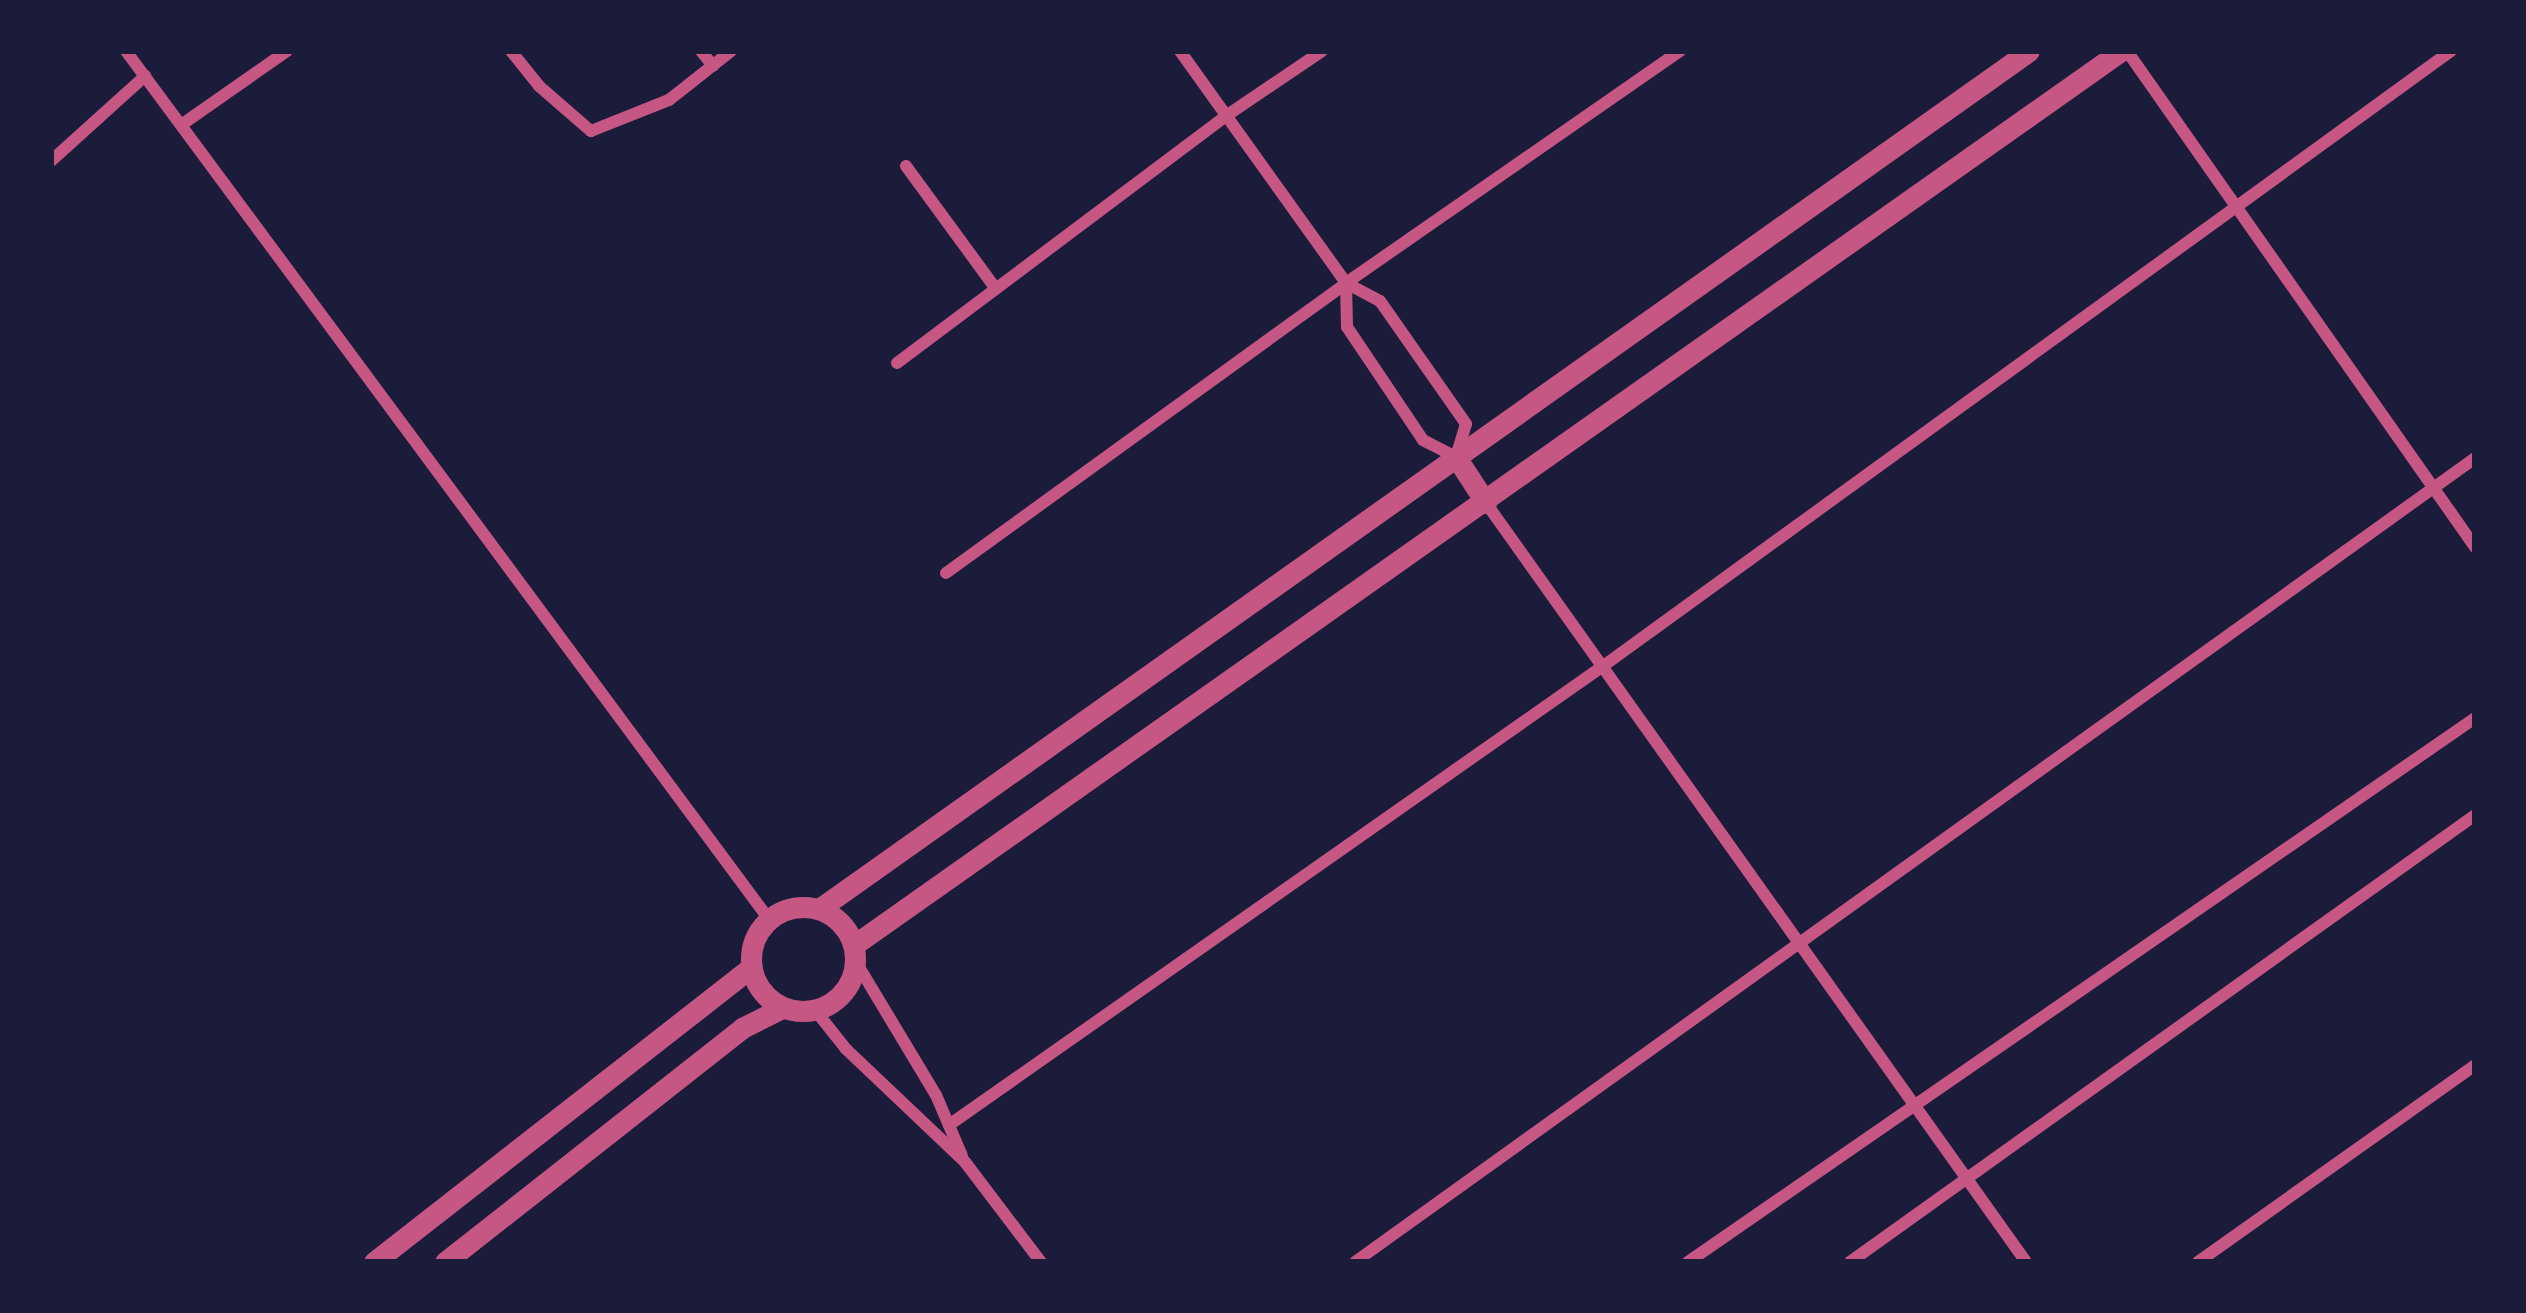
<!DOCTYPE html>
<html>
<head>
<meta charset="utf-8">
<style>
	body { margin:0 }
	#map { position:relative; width:2526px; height:1313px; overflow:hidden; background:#1b1b3a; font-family:"PT Sans",sans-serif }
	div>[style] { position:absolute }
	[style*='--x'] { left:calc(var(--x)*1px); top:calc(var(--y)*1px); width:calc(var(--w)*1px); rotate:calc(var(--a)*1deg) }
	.minor>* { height:12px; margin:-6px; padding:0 6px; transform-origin:6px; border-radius:6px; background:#c65784 }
	.tertiary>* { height:21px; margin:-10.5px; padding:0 10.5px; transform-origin:10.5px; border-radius:10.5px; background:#c65784 }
	.tertiary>.ring { margin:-10.5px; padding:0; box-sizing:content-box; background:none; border:21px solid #c65784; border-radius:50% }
	span { translate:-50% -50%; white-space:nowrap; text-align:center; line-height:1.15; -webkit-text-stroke:9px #1b1b3a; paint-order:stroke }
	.frame { position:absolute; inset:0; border:54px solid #1b1b3a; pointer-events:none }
</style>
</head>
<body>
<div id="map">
	<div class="minor">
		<div style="--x:126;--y:51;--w:1079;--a:53.48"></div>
		<div style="--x:511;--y:51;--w:45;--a:51.3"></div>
		<div style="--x:539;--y:86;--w:69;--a:40.9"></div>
		<div style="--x:591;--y:131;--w:84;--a:-21.7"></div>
		<div style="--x:669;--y:100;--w:79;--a:-38.3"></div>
		<div style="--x:701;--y:51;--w:19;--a:51"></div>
		<div style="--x:1180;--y:51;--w:285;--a:54.4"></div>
		<div style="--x:2127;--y:51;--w:606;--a:54.95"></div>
		<div style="--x:184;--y:123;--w:126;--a:-35"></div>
		<div style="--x:51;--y:161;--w:127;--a:-42.1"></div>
		<div style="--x:906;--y:166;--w:152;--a:53.8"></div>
		<div style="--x:1346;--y:283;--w:38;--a:28"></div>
		<div style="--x:1380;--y:301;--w:150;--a:55"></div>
		<div style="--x:1466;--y:424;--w:34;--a:107"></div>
		<div style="--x:1456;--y:457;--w:37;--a:-153"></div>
		<div style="--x:1423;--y:440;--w:136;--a:-123.9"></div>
		<div style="--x:1347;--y:327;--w:44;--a:-91.3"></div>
		<div style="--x:897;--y:363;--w:411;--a:-36.9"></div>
		<div style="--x:1226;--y:116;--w:116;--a:-34.1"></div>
		<div style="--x:1486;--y:503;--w:931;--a:54.57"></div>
		<div style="--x:946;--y:573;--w:494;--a:-35.9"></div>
		<div style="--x:1346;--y:283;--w:407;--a:-34.8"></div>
		<div style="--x:856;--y:962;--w:155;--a:59"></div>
		<div style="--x:936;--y:1095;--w:66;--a:66.9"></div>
		<div style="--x:815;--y:1010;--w:50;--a:51.5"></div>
		<div style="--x:846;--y:1049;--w:164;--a:43.5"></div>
		<div style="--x:965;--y:1162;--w:126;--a:52.8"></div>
		<div style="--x:949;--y:1125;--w:803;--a:-35.06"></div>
		<div style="--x:1606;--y:664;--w:1044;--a:-35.96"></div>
		<div style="--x:1355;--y:1262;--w:1379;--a:-35.67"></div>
		<div style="--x:1688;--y:1262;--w:957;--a:-34.65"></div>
		<div style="--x:1850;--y:1262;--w:768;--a:-35.57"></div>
		<div style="--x:2198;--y:1262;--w:340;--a:-35.4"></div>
	</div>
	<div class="tertiary">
		<div style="--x:1456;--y:457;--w:55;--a:56.9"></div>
		<div class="ring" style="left:751px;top:907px;width:83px;height:83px"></div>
		<div style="--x:819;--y:909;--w:1483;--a:-35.34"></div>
		<div style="--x:854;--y:945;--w:1551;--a:-35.21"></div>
		<div style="--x:374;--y:1262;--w:479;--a:-38"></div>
		<div style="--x:445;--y:1262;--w:378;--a:-38.2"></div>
		<div style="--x:742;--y:1028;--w:45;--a:-26.6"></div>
	</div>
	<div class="frame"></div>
</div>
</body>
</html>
